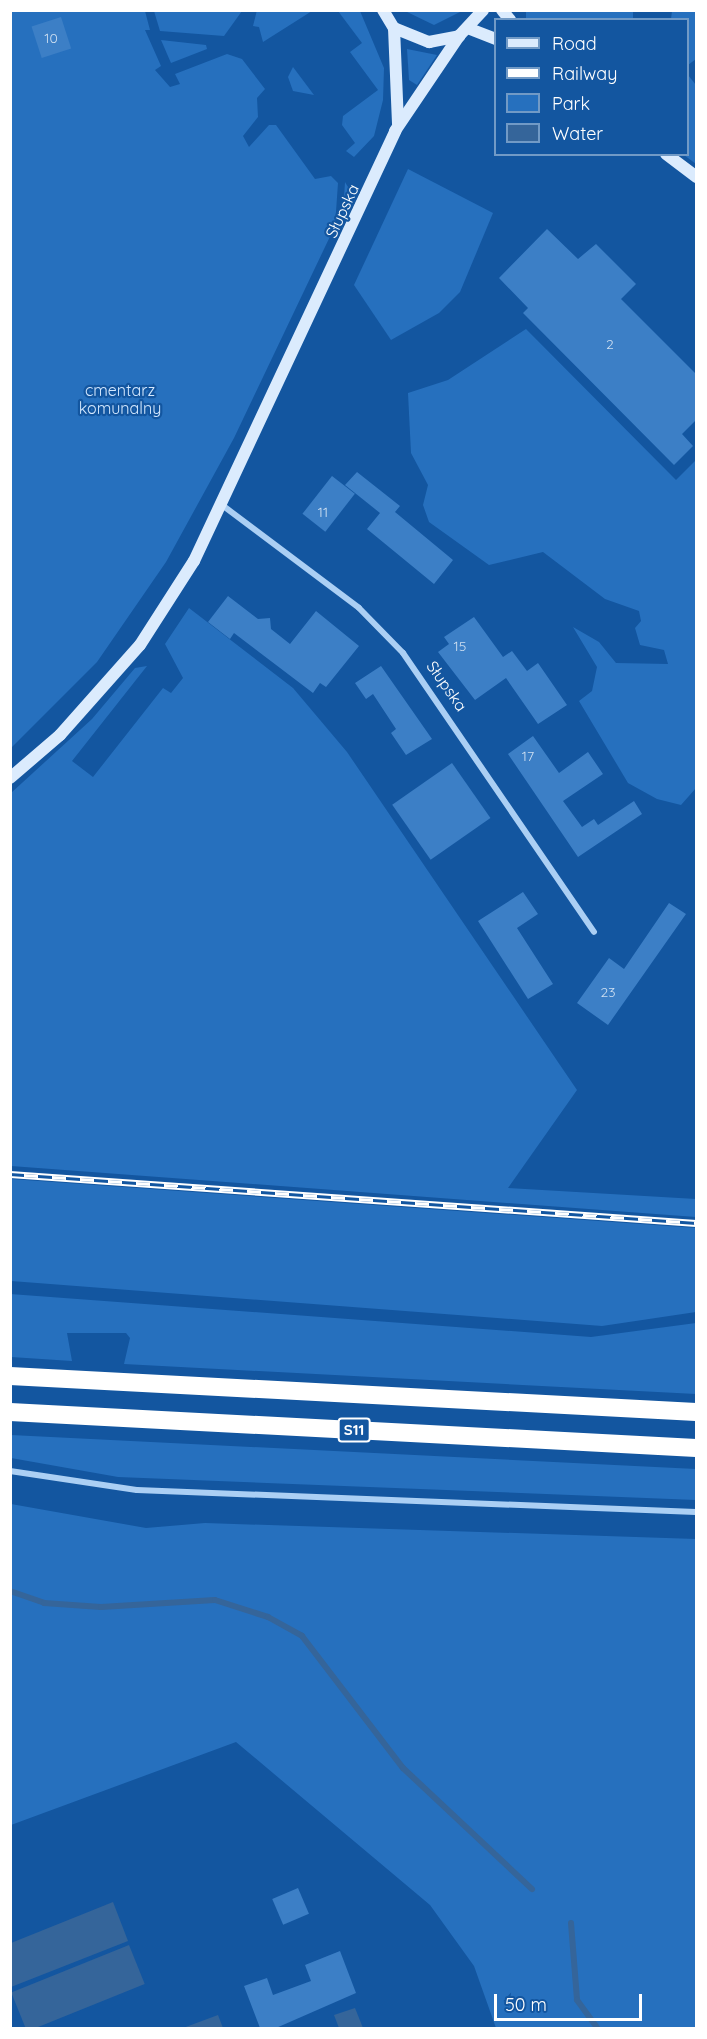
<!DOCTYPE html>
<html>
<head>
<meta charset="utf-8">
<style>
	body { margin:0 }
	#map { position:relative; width:707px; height:2039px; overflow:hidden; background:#1356a0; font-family:Quicksand,sans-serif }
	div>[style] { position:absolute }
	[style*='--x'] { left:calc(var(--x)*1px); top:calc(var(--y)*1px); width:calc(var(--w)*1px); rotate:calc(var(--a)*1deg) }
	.green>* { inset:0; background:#2670be; transform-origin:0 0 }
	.water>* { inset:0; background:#35659a; transform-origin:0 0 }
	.stream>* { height:6px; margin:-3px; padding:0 3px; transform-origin:3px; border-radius:3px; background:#35659a }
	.building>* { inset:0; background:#3c7fc6; transform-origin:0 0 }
	.street>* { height:6px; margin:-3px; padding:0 3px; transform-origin:3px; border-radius:3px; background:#abcff4 }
	.secondary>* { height:12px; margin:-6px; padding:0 6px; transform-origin:6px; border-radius:6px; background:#dbebfd }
	.highway>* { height:18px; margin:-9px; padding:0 9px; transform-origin:9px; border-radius:9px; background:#fff }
	.rail>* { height:7px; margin-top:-3.5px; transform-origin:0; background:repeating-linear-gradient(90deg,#1356a0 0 14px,#fff 0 28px); box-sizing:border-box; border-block:2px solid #fff }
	span { translate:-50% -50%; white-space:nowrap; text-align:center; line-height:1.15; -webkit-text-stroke:4.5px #1356a0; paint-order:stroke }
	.number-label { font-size:14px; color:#cedff1 }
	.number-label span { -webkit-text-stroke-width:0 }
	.shield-label span { padding:2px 4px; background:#1356a0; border:2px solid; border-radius:4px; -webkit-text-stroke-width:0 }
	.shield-label { font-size:15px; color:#fff; font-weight:700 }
	.street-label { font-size:16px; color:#fff }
	.park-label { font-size:16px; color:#d4e8fe }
	.frame { position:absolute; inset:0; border:12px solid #fff; pointer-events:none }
	.legend { position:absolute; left:494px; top:18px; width:195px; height:138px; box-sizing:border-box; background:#1356a0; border:2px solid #719ac6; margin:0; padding:8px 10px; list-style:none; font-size:18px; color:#fff }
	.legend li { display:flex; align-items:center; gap:12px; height:30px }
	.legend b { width:30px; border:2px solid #719ac6 }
	.scale { position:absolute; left:494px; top:1994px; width:148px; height:27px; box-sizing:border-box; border:3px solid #fff; border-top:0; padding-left:8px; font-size:18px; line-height:21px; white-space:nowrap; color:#fff; -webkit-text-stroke:4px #1356a0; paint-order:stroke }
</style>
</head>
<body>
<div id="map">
	<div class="green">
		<div style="clip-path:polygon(257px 10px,312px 10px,312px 11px,263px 42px,259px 27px,253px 26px)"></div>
		<div style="clip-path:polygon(11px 11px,145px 11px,150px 30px,145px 30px,161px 66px,155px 70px,170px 87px,180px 84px,175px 74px,227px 54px,242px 59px,265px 89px,257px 98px,258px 117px,243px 136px,249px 147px,269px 125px,276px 125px,315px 179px,331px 176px,338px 183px,335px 226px,234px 438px,166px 562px,97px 662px,11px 748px)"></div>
		<div style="clip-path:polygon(154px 11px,154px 10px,242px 11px,224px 36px,160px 31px)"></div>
		<div style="clip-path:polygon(338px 11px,360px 11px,384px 68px,383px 100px,374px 136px,354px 157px,346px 151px,355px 143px,342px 125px,343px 116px,378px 90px,350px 52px,362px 43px)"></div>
		<div style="clip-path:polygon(405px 11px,462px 11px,434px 25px)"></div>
		<div style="left:526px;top:11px;width:107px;height:9px"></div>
		<div style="clip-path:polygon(672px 11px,696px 11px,696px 59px,688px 65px,688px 20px,671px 19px)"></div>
		<div style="clip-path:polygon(161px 40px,206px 45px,207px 49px,171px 63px)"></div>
		<div style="clip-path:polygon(407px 49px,437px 55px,417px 85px,409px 80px)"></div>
		<div style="clip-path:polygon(293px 67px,314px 95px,293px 91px,288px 77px)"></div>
		<div style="clip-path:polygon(688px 75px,696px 85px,696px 164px,684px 155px)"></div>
		<div style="clip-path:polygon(408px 169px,493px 213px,460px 292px,439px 313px,391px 340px,354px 285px)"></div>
		<div style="clip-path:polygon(345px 182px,355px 199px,342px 229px)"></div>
		<div style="clip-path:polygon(526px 329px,676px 480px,696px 460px,696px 788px,681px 805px,657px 799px,628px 783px,579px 701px,592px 691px,597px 667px,573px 627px,599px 642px,616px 663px,668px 664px,664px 650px,640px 645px,635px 628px,641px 621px,639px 611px,605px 599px,543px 552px,489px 565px,429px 522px,423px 505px,428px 485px,411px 453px,408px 393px,448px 380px)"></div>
		<div style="clip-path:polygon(189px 608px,293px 688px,347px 752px,577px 1090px,508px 1188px,696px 1199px,696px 1217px,11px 1166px,11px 793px,92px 719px,135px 668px,147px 666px,72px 761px,93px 777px,163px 688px,171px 693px,183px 678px,165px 644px)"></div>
		<div style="clip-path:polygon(11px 1179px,696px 1228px,696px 1312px,602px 1326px,11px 1281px)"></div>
		<div style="clip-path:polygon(10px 1294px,591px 1337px,696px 1323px,696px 1394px,124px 1364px,130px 1338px,126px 1333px,67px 1333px,72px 1361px,11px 1357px)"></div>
		<div style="clip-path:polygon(11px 1435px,696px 1469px,696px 1500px,118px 1477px,11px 1458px)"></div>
		<div style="clip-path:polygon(11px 1504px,146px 1528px,205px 1523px,696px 1539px,696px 2028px,496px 2028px,474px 1966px,430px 1905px,236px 1742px,11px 1825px)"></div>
	</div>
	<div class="water">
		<div style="clip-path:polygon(113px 1902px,128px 1941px,11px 1987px,11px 1943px)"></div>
		<div style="left:129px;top:1945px;width:42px;height:127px;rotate:68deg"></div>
		<div style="clip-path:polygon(355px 2008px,363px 2028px,339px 2028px,334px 2015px)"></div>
		<div style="clip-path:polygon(218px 2015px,223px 2028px,183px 2028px)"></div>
	</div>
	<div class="stream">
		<div style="--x:10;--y:1591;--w:36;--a:19"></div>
		<div style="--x:44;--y:1603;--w:57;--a:4"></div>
		<div style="--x:101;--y:1607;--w:114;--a:-3.5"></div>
		<div style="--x:215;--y:1600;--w:56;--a:17.8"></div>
		<div style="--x:268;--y:1617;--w:39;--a:29"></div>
		<div style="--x:302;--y:1636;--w:166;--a:52.6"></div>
		<div style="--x:403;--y:1768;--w:177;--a:43.2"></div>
		<div style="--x:571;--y:1923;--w:77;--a:85.5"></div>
		<div style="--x:577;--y:2000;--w:34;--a:54"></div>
	</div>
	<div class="building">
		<div style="left:61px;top:17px;width:33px;height:31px;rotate:72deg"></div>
		<div style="clip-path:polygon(547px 229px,578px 259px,596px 244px,636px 284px,621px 299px,696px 374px,696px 420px,682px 434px,693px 446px,674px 465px,523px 313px,528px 308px,499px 278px)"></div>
		<div style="clip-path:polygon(357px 472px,400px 506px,395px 512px,453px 560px,434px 584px,367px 529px,380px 513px,345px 485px)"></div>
		<div style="left:332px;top:476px;width:29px;height:48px;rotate:38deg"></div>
		<div style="clip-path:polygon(228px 596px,258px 619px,270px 618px,271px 629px,290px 644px,316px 611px,359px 646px,326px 687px,320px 683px,313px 693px,234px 633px,230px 639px,208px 622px)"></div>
		<div style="clip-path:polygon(474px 617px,503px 657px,512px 651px,527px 671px,538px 663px,567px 705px,538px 724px,506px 678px,475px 700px,438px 652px,449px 644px,444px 637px)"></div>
		<div style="clip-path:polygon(381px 666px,432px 739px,406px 755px,391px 733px,396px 729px,373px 694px,366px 699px,355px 683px)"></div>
		<div style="clip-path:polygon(533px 736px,559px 773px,588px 752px,603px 774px,563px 801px,582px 827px,594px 819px,598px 825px,634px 801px,642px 814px,578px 857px,508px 754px)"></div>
		<div style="left:452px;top:763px;width:67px;height:73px;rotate:55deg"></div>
		<div style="clip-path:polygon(523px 892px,538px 914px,517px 928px,553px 984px,528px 999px,478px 921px)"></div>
		<div style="clip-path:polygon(669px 903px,686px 914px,608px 1025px,577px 1003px,609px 958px,624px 969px)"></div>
		<div style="left:298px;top:1888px;width:28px;height:28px;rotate:67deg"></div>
		<div style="clip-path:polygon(340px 1951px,356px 1993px,276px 2028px,260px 2028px,244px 1986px,267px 1978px,273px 1995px,311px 1981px,305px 1965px)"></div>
	</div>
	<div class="street">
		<div style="--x:222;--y:505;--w:171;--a:36.9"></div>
		<div style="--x:359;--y:608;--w:63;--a:45.6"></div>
		<div style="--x:403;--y:653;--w:338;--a:55.6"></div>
		<div style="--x:10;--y:1471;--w:128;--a:8.5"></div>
		<div style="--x:137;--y:1490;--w:559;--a:2.25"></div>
	</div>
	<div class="secondary">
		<div style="--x:383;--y:10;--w:21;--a:59"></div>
		<div style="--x:394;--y:28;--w:38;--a:22"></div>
		<div style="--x:429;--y:42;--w:31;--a:-11"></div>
		<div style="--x:459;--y:36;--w:35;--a:-47"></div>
		<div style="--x:502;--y:10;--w:13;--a:51"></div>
		<div style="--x:394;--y:28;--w:97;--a:87.6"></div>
		<div style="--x:470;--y:29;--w:28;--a:21"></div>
		<div style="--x:666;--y:154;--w:38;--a:37"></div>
		<div style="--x:10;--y:778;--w:66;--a:-40.7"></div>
		<div style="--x:60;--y:735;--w:120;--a:-48.4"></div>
		<div style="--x:140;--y:645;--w:100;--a:-57.3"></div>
		<div style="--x:194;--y:561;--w:475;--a:-64.9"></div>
		<div style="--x:395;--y:131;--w:115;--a:-56"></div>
	</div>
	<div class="highway">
		<div style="--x:10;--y:1376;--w:687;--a:3"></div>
		<div style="--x:10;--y:1412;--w:687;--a:3"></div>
	</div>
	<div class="rail">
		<div style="--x:10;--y:1174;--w:688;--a:4.09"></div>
	</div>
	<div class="number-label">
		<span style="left:51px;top:38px">10</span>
		<span style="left:610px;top:344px">2</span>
		<span style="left:323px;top:512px">11</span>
		<span style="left:460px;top:646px">15</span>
		<span style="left:528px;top:756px">17</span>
		<span style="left:608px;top:992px">23</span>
	</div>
	<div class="shield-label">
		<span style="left:354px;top:1430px">S11</span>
	</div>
	<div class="street-label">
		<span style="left:342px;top:211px;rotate:-65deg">Słupska</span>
		<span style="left:447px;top:686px;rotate:55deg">Słupska</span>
	</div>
	<div class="park-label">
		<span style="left:120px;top:399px">cmentarz<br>komunalny</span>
	</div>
	<div class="frame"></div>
	<ul class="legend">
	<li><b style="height:8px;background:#dbebfd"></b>Road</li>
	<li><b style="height:8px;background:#fff"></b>Railway</li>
	<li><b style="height:16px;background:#2670be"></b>Park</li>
	<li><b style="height:16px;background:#35659a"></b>Water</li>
	</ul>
	<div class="scale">50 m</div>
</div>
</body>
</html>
